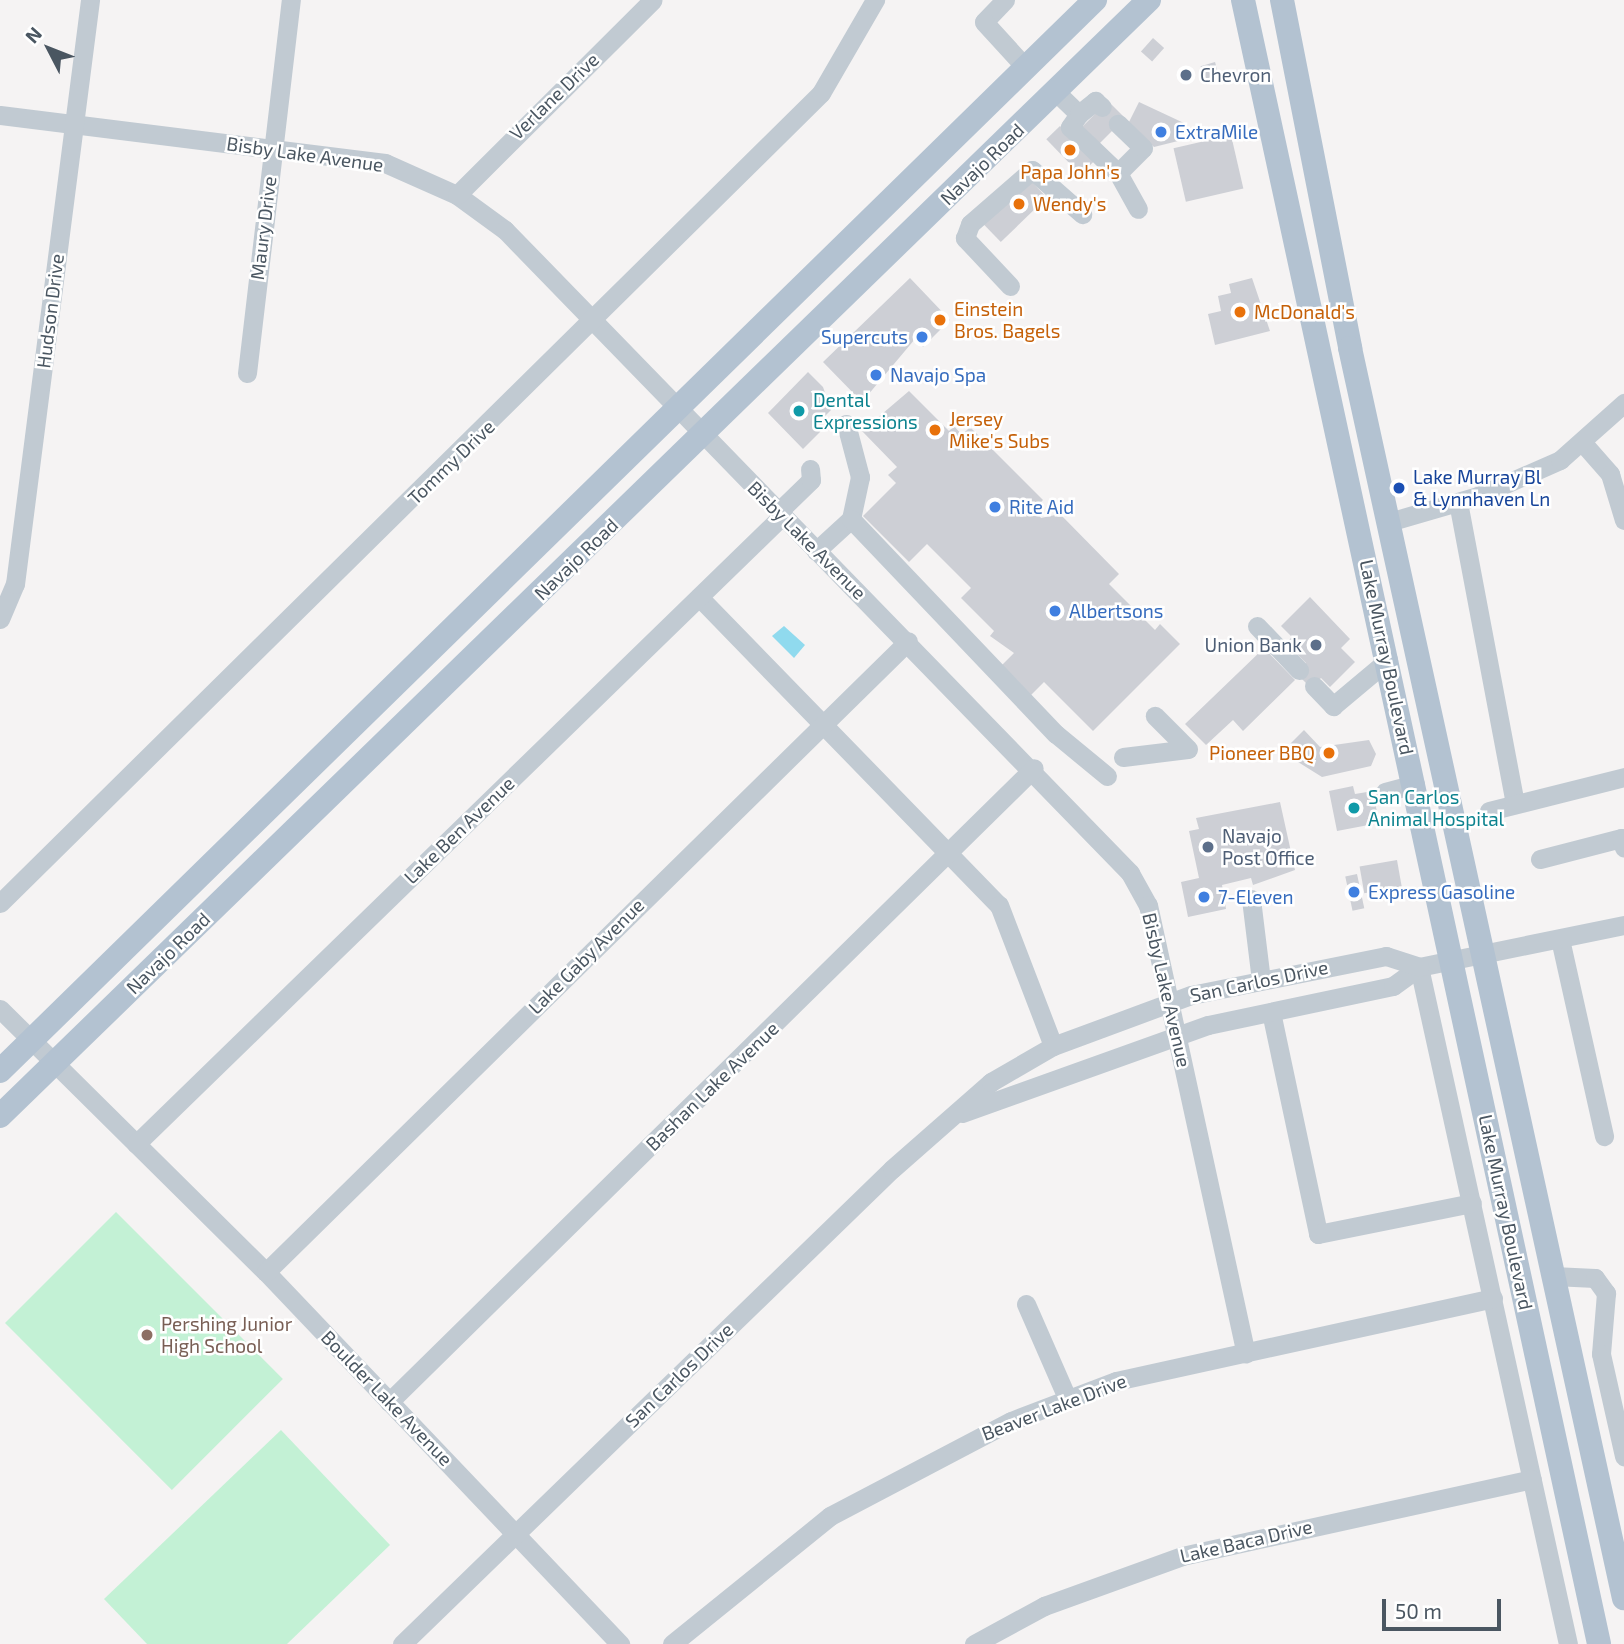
<!DOCTYPE html>
<html>
<head>
<meta charset="utf-8">
<style>
	body { margin:0 }
	#map { position:relative; width:1624px; height:1644px; overflow:hidden; background:#f5f3f3; font-family:"Exo 2",sans-serif }
	div>[style] { position:absolute }
	[style*='--x'] { left:calc(var(--x)*1px); top:calc(var(--y)*1px); width:calc(var(--w)*1px); rotate:calc(var(--a)*1deg) }
	.green>* { inset:0; background:#c3f1d5; transform-origin:0 0 }
	.water>* { inset:0; background:#90daee }
	.building>* { inset:0; background:#cdcfd5; transform-origin:0 0 }
	.minor>* { height:19px; margin:-9.5px; padding:0 9.5px; transform-origin:9.5px; border-radius:9.5px; background:#c1cad2 }
	.major>* { height:24px; margin:-12px; padding:0 12px; transform-origin:12px; border-radius:12px; background:#b3c2d1 }
	.dots>* { width:19px; height:19px; translate:-50% -50%; box-sizing:border-box; border:4px solid #fff; border-radius:50% }
	span { translate:-50% -50%; white-space:nowrap; text-align:center; line-height:1.15; -webkit-text-stroke:5px #fff; paint-order:stroke }
	.service-label { font-size:19px; color:#4e5e75 }
	.left { translate:0 -50%; text-align:left }
	.right { translate:-100% -50%; text-align:right }
	.street-label { font-size:19px; color:#4a5661 }
	.shop-label { font-size:19px; color:#366cbe }
	.food-label { font-size:19px; color:#c56008 }
	.culture-label { font-size:19px; color:#0d838f }
	.transit-label { font-size:19px; color:#164399 }
	.education-label { font-size:19px; color:#785e54 }
	.north { position:absolute; left:14px; top:14px; width:70px; height:70px; -webkit-text-stroke:5px #fff; paint-order:stroke; rotate:312deg; font-size:19px; font-weight:700; line-height:28px; text-align:center; color:#4a5661 }
	.north::after { content:''; display:block; margin:auto; width:24px; height:32px; background:#4a5661; clip-path:polygon(50% 0,100% 100%,50% 72%,0 100%) }
	.scale { position:absolute; left:1382px; top:1599px; width:119px; height:32px; box-sizing:border-box; border:4px solid #4a5661; border-top:0; padding-left:9px; font-size:21px; line-height:24px; white-space:nowrap; color:#4a5661; -webkit-text-stroke:5px #fff; paint-order:stroke }
</style>
</head>
<body>
<div id="map">
	<div class="green">
		<div style="left:116px;top:1212px;width:236px;height:157px;rotate:45deg"></div>
		<div style="clip-path:polygon(281px 1430px,390px 1545px,287px 1644px,147px 1644px,104px 1599px)"></div>
	</div>
	<div class="water">
		<div style="clip-path:polygon(784px 626px,805px 645px,794px 658px,772px 636px)"></div>
	</div>
	<div class="building">
		<div style="left:1153px;top:38px;width:15px;height:18px;rotate:42deg"></div>
		<div style="left:1215px;top:62px;width:19px;height:15px;rotate:74deg"></div>
		<div style="left:1108px;top:101px;width:24px;height:36px;rotate:45deg"></div>
		<div style="clip-path:polygon(1139px 102px,1186px 124px,1178px 141px,1154px 147px,1129px 122px)"></div>
		<div style="left:1060px;top:126px;width:49px;height:19px;rotate:46deg"></div>
		<div style="left:1231px;top:135px;width:55px;height:59px;rotate:77deg"></div>
		<div style="left:1026px;top:176px;width:30px;height:64px;rotate:46deg"></div>
		<div style="clip-path:polygon(910px 278px,950px 320px,923px 347px,915px 339px,862px 402px,823px 362px)"></div>
		<div style="clip-path:polygon(1252px 278px,1270px 331px,1215px 345px,1208px 314px,1221px 311px,1218px 296px,1231px 293px,1229px 284px)"></div>
		<div style="clip-path:polygon(808px 372px,823px 387px,831px 410px,822px 419px,827px 425px,803px 449px,768px 413px)"></div>
		<div style="clip-path:polygon(909px 391px,949px 431px,954px 426px,962px 435px,970px 427px,1043px 500px,1034px 509px,1041px 518px,1060px 514px,1119px 574px,1109px 584px,1155px 630px,1160px 624px,1180px 644px,1093px 731px,1044px 682px,1031px 695px,1002px 665px,1014px 653px,990px 636px,994px 631px,961px 598px,971px 588px,927px 544px,909px 562px,863px 516px,896px 483px,888px 475px,897px 467px,862px 431px)"></div>
		<div style="clip-path:polygon(1310px 597px,1350px 639px,1341px 648px,1355px 662px,1330px 687px,1321px 678px,1311px 688px,1296px 673px,1306px 663px,1286px 643px,1292px 637px,1281px 626px)"></div>
		<div style="clip-path:polygon(1264px 648px,1295px 680px,1243px 731px,1233px 720px,1206px 745px,1185px 724px)"></div>
		<div style="clip-path:polygon(1304px 730px,1320px 747px,1369px 740px,1376px 754px,1371px 766px,1322px 777px,1282px 752px)"></div>
		<div style="clip-path:polygon(1353px 786px,1355px 794px,1373px 791px,1379px 823px,1337px 831px,1329px 791px)"></div>
		<div style="clip-path:polygon(1280px 802px,1295px 870px,1253px 885px,1251px 878px,1222px 885px,1226px 909px,1188px 917px,1181px 882px,1199px 878px,1189px 831px,1199px 829px,1196px 818px)"></div>
		<div style="left:1397px;top:860px;width:27px;height:38px;rotate:80deg"></div>
		<div style="left:1357px;top:874px;width:35px;height:12px;rotate:78deg"></div>
	</div>
	<div class="minor">
		<div style="--x:1005;--y:0;--w:30;--a:134"></div>
		<div style="--x:984;--y:22;--w:62;--a:47.6"></div>
		<div style="--x:1056;--y:92;--w:32;--a:44"></div>
		<div style="--x:1079;--y:114;--w:16;--a:125"></div>
		<div style="--x:1070;--y:127;--w:66;--a:43.8"></div>
		<div style="--x:1118;--y:173;--w:35;--a:-45"></div>
		<div style="--x:1143;--y:148;--w:35;--a:-136"></div>
		<div style="--x:1079;--y:114;--w:21;--a:-39"></div>
		<div style="--x:1095;--y:101;--w:9;--a:41"></div>
		<div style="--x:0;--y:115;--w:388;--a:7.1"></div>
		<div style="--x:385;--y:163;--w:79;--a:24"></div>
		<div style="--x:457;--y:195;--w:59;--a:36.1"></div>
		<div style="--x:505;--y:230;--w:897;--a:45.81"></div>
		<div style="--x:1130;--y:873;--w:37;--a:61"></div>
		<div style="--x:1148;--y:905;--w:459;--a:77.7"></div>
		<div style="--x:1118;--y:173;--w:41;--a:60.9"></div>
		<div style="--x:457;--y:195;--w:276;--a:-44.9"></div>
		<div style="--x:1010;--y:286;--w:66;--a:-133.2"></div>
		<div style="--x:965;--y:238;--w:15;--a:-70"></div>
		<div style="--x:970;--y:224;--w:82;--a:-41.1"></div>
		<div style="--x:1032;--y:170;--w:67;--a:41.3"></div>
		<div style="--x:247;--y:373;--w:376;--a:-83.3"></div>
		<div style="--x:846;--y:424;--w:55;--a:75.2"></div>
		<div style="--x:860;--y:477;--w:43;--a:102.1"></div>
		<div style="--x:1582;--y:442;--w:43;--a:48.8"></div>
		<div style="--x:1610;--y:474;--w:48;--a:73.1"></div>
		<div style="--x:1458;--y:502;--w:307;--a:79.3"></div>
		<div style="--x:778;--y:512;--w:46;--a:-44.1"></div>
		<div style="--x:811;--y:480;--w:11;--a:-95"></div>
		<div style="--x:1389;--y:522;--w:93;--a:-16.3"></div>
		<div style="--x:1478;--y:496;--w:90;--a:-23.7"></div>
		<div style="--x:1560;--y:460;--w:86;--a:-41.7"></div>
		<div style="--x:816;--y:551;--w:47;--a:-42.4"></div>
		<div style="--x:851;--y:519;--w:297;--a:46.4"></div>
		<div style="--x:1056;--y:734;--w:66;--a:39.5"></div>
		<div style="--x:699;--y:597;--w:430;--a:45.8"></div>
		<div style="--x:999;--y:905;--w:151;--a:69"></div>
		<div style="--x:0;--y:619;--w:38;--a:-67"></div>
		<div style="--x:15;--y:584;--w:589;--a:-82.68"></div>
		<div style="--x:1257;--y:626;--w:61;--a:46.3"></div>
		<div style="--x:1314;--y:686;--w:28;--a:46"></div>
		<div style="--x:1333;--y:706;--w:72;--a:-39.9"></div>
		<div style="--x:1123;--y:757;--w:65;--a:-7"></div>
		<div style="--x:1188;--y:749;--w:47;--a:-135"></div>
		<div style="--x:1385;--y:792;--w:31;--a:-15"></div>
		<div style="--x:1489;--y:811;--w:139;--a:-14.1"></div>
		<div style="--x:1540;--y:859;--w:84;--a:-14.5"></div>
		<div style="--x:1621;--y:838;--w:10;--a:73"></div>
		<div style="--x:1251;--y:899;--w:82;--a:83"></div>
		<div style="--x:0;--y:903;--w:1153;--a:-44.61"></div>
		<div style="--x:821;--y:93;--w:108;--a:-59.9"></div>
		<div style="--x:1560;--y:939;--w:202;--a:77.4"></div>
		<div style="--x:1419;--y:967;--w:693;--a:77.59"></div>
		<div style="--x:0;--y:1009;--w:374;--a:44.7"></div>
		<div style="--x:266;--y:1272;--w:514;--a:46.42"></div>
		<div style="--x:1271;--y:1012;--w:227;--a:78"></div>
		<div style="--x:1318;--y:1234;--w:157;--a:-11.4"></div>
		<div style="--x:962;--y:1113;--w:261;--a:-19.7"></div>
		<div style="--x:1208;--y:1025;--w:189;--a:-11.9"></div>
		<div style="--x:1393;--y:986;--w:32;--a:-36"></div>
		<div style="--x:1419;--y:967;--w:209;--a:-11.6"></div>
		<div style="--x:136;--y:1144;--w:901;--a:-44.19"></div>
		<div style="--x:266;--y:1272;--w:900;--a:-44.5"></div>
		<div style="--x:1553;--y:1276;--w:42;--a:2.7"></div>
		<div style="--x:1595;--y:1278;--w:19;--a:54"></div>
		<div style="--x:1606;--y:1293;--w:61;--a:94.7"></div>
		<div style="--x:1601;--y:1354;--w:105;--a:77.3"></div>
		<div style="--x:1026;--y:1304;--w:105;--a:66.4"></div>
		<div style="--x:389;--y:1402;--w:904;--a:-44.51"></div>
		<div style="--x:402;--y:1644;--w:682;--a:-44.11"></div>
		<div style="--x:892;--y:1169;--w:132;--a:-41.3"></div>
		<div style="--x:991;--y:1082;--w:72;--a:-30.1"></div>
		<div style="--x:1053;--y:1046;--w:147;--a:-20.3"></div>
		<div style="--x:1191;--y:995;--w:199;--a:-11.3"></div>
		<div style="--x:1386;--y:956;--w:35;--a:18"></div>
		<div style="--x:672;--y:1644;--w:203;--a:-39"></div>
		<div style="--x:830;--y:1516;--w:204;--a:-27.7"></div>
		<div style="--x:1011;--y:1421;--w:112;--a:-20.9"></div>
		<div style="--x:1116;--y:1381;--w:386;--a:-12.4"></div>
		<div style="--x:974;--y:1644;--w:80;--a:-28.5"></div>
		<div style="--x:1044;--y:1606;--w:147;--a:-19.9"></div>
		<div style="--x:1182;--y:1556;--w:358;--a:-12.4"></div>
	</div>
	<div class="major">
		<div style="--x:1243;--y:0;--w:1682;--a:77.78"></div>
		<div style="--x:1282;--y:0;--w:355;--a:78.9"></div>
		<div style="--x:1350;--y:348;--w:1280;--a:77.64"></div>
		<div style="--x:0;--y:1071;--w:1532;--a:-44.37"></div>
		<div style="--x:0;--y:1116;--w:1602;--a:-44.17"></div>
	</div>
	<div class="dots">
		<div style="left:1186px;top:75px;background:#5c6f8a"></div>
		<div style="left:1161px;top:132px;background:#3f7fe0"></div>
		<div style="left:1070px;top:150px;background:#e8710a"></div>
		<div style="left:1019px;top:204px;background:#e8710a"></div>
		<div style="left:1240px;top:312px;background:#e8710a"></div>
		<div style="left:940px;top:320px;background:#e8710a"></div>
		<div style="left:922px;top:337px;background:#3f7fe0"></div>
		<div style="left:876px;top:375px;background:#3f7fe0"></div>
		<div style="left:799px;top:411px;background:#0f9aa8"></div>
		<div style="left:935px;top:430px;background:#e8710a"></div>
		<div style="left:1399px;top:488px;background:#1a4fb4"></div>
		<div style="left:995px;top:507px;background:#3f7fe0"></div>
		<div style="left:1055px;top:611px;background:#3f7fe0"></div>
		<div style="left:1316px;top:645px;background:#5c6f8a"></div>
		<div style="left:1329px;top:753px;background:#e8710a"></div>
		<div style="left:1354px;top:808px;background:#0f9aa8"></div>
		<div style="left:1208px;top:847px;background:#5c6f8a"></div>
		<div style="left:1354px;top:892px;background:#3f7fe0"></div>
		<div style="left:1204px;top:897px;background:#3f7fe0"></div>
		<div style="left:147px;top:1335px;background:#8d6e63"></div>
	</div>
	<div class="service-label">
		<span class="left" style="left:1200px;top:75px">Chevron</span>
		<span class="right" style="left:1302px;top:645px">Union Bank</span>
		<span class="left" style="left:1222px;top:847px">Navajo<br>Post Office</span>
	</div>
	<div class="street-label">
		<span style="left:554px;top:96px;rotate:-44deg">Verlane Drive</span>
		<span style="left:305px;top:154px;rotate:8deg">Bisby Lake Avenue</span>
		<span style="left:982px;top:164px;rotate:-44deg">Navajo Road</span>
		<span style="left:263px;top:228px;rotate:-83deg">Maury Drive</span>
		<span style="left:50px;top:311px;rotate:-83deg">Hudson Drive</span>
		<span style="left:451px;top:462px;rotate:-44deg">Tommy Drive</span>
		<span style="left:807px;top:540px;rotate:45deg">Bisby Lake Avenue</span>
		<span style="left:576px;top:559px;rotate:-44deg">Navajo Road</span>
		<span style="left:1387px;top:657px;rotate:78deg">Lake Murray Boulevard</span>
		<span style="left:459px;top:830px;rotate:-44deg">Lake Ben Avenue</span>
		<span style="left:168px;top:953px;rotate:-44deg">Navajo Road</span>
		<span style="left:586px;top:956px;rotate:-45deg">Lake Gaby Avenue</span>
		<span style="left:1259px;top:981px;rotate:-12deg">San Carlos Drive</span>
		<span style="left:1167px;top:990px;rotate:77deg">Bisby Lake Avenue</span>
		<span style="left:712px;top:1086px;rotate:-44deg">Bashan Lake Avenue</span>
		<span style="left:1506px;top:1212px;rotate:78deg">Lake Murray Boulevard</span>
		<span style="left:679px;top:1375px;rotate:-44deg">San Carlos Drive</span>
		<span style="left:387px;top:1398px;rotate:46deg">Boulder Lake Avenue</span>
		<span style="left:1054px;top:1407px;rotate:-21deg">Beaver Lake Drive</span>
		<span style="left:1246px;top:1541px;rotate:-13deg">Lake Baca Drive</span>
	</div>
	<div class="shop-label">
		<span class="left" style="left:1175px;top:132px">ExtraMile</span>
		<span class="right" style="left:908px;top:337px">Supercuts</span>
		<span class="left" style="left:890px;top:375px">Navajo Spa</span>
		<span class="left" style="left:1009px;top:507px">Rite Aid</span>
		<span class="left" style="left:1069px;top:611px">Albertsons</span>
		<span class="left" style="left:1368px;top:892px">Express Gasoline</span>
		<span class="left" style="left:1218px;top:897px">7-Eleven</span>
	</div>
	<div class="food-label">
		<span style="left:1070px;top:172px">Papa John's</span>
		<span class="left" style="left:1033px;top:204px">Wendy's</span>
		<span class="left" style="left:954px;top:320px">Einstein<br>Bros. Bagels</span>
		<span class="left" style="left:1254px;top:312px">McDonald's</span>
		<span class="left" style="left:949px;top:430px">Jersey<br>Mike's Subs</span>
		<span class="right" style="left:1315px;top:753px">Pioneer BBQ</span>
	</div>
	<div class="culture-label">
		<span class="left" style="left:813px;top:411px">Dental<br>Expressions</span>
		<span class="left" style="left:1368px;top:808px">San Carlos<br>Animal Hospital</span>
	</div>
	<div class="transit-label">
		<span class="left" style="left:1413px;top:488px">Lake Murray Bl<br>&amp; Lynnhaven Ln</span>
	</div>
	<div class="education-label">
		<span class="left" style="left:161px;top:1335px">Pershing Junior<br>High School</span>
	</div>
	<div class="north">N</div>
	<div class="scale">50 m</div>
</div>
</body>
</html>
